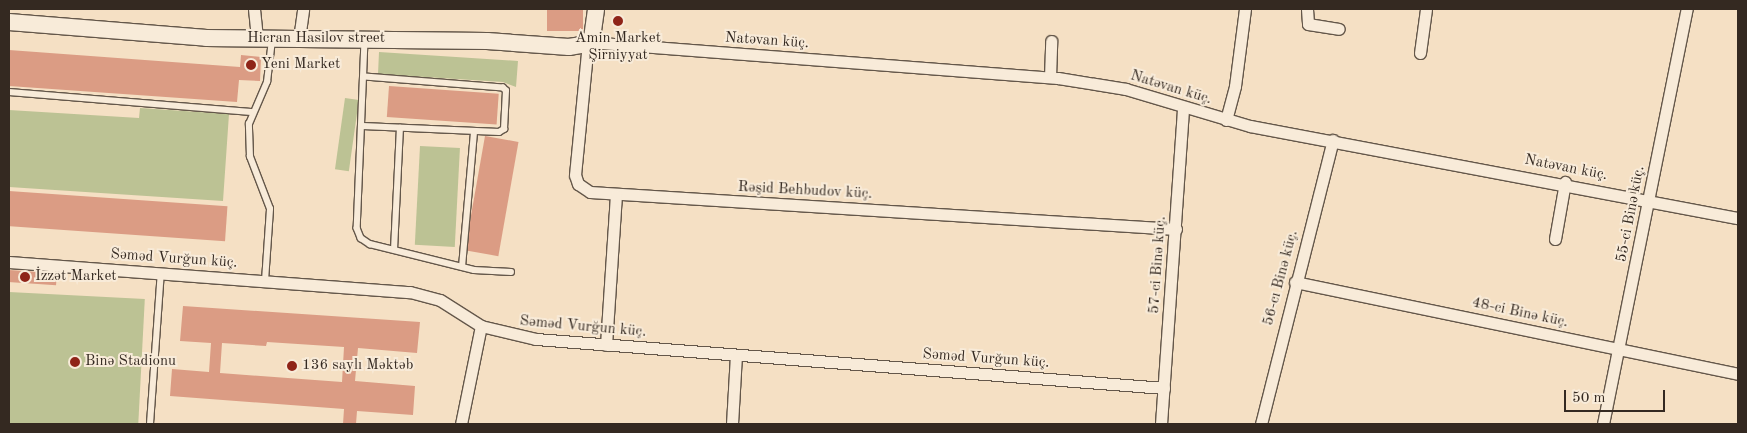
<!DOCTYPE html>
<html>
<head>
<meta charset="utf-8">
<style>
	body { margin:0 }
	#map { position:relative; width:1747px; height:433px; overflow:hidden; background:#f5e0c4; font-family:"Old Standard TT",serif }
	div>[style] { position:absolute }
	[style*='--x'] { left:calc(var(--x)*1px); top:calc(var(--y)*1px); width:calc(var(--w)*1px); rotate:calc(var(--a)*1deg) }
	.green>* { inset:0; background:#bcc294; transform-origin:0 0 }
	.building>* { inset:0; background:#db9c84; transform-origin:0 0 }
	.roads { filter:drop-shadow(1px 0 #64574a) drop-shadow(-1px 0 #64574a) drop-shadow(0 1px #64574a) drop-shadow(0 -1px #64574a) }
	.lane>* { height:5.5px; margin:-2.75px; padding:0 2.75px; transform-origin:2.75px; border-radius:2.75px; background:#f8ebd9 }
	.street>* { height:11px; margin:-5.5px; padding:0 5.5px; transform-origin:5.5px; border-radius:5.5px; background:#f8ebd9 }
	.secondary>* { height:16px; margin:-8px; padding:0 8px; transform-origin:8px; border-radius:8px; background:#f8ebd9 }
	.dots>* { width:14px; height:14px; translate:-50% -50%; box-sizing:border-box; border:2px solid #f8ebd9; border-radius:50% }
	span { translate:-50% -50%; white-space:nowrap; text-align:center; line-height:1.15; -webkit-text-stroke:4px #f8ebd9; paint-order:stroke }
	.poi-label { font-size:15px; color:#342921 }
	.left { translate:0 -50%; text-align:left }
	.street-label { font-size:15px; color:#342921 }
	.frame { position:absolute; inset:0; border:10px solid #342921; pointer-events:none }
	.scale { position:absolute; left:1564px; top:390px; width:101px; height:22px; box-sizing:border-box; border:2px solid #342921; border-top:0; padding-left:6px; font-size:15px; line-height:18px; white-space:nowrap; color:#342921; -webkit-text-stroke:4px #f8ebd9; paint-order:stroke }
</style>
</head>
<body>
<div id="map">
	<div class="green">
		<div style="clip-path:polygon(379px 52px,518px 61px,516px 87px,503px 82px,378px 74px)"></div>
		<div style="left:345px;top:98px;width:14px;height:72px;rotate:8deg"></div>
		<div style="clip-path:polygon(140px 108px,229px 114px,223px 201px,9px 187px,9px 110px,139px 118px)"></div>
		<div style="left:420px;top:146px;width:40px;height:99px;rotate:3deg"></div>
		<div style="left:9px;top:292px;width:136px;height:132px;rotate:3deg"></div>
	</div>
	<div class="building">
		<div style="left:547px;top:9px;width:36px;height:22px"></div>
		<div style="clip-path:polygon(9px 50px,240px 67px,241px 55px,261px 57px,260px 81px,239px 80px,237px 102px,9px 86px)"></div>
		<div style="left:389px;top:86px;width:110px;height:31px;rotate:4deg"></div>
		<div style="left:485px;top:136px;width:34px;height:116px;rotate:10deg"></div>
		<div style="left:9px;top:191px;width:219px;height:35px;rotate:4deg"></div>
		<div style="left:9px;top:270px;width:48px;height:12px;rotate:4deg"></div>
		<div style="clip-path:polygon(evenodd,183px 306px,420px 322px,417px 353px,358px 348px,355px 381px,415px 386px,413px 415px,357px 411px,356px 424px,343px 424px,344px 409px,170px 396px,172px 369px,209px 372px,211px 343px,180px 341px,183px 306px,267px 342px,344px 347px,342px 382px,220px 373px,222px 343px,266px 346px,267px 342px)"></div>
	</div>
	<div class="roads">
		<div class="lane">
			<div style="--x:365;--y:41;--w:187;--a:92.4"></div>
			<div style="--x:357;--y:228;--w:11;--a:68"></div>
			<div style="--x:361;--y:238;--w:11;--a:34"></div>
			<div style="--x:370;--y:244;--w:107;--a:14"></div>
			<div style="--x:474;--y:270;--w:37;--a:3"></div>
			<div style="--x:9;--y:92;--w:243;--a:4.7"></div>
			<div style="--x:363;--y:126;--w:136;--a:2.5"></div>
			<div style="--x:499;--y:132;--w:6;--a:-31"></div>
			<div style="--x:504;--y:129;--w:38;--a:-87"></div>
			<div style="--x:506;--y:91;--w:4;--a:-135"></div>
			<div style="--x:503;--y:88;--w:138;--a:-175.4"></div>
			<div style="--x:394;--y:250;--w:122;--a:-87.2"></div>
			<div style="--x:462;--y:267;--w:136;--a:-84.9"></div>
			<div style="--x:265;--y:281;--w:72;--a:-86"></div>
			<div style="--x:270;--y:209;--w:56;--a:-111"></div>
			<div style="--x:250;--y:157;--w:33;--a:-92"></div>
			<div style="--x:249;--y:124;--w:46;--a:-66.8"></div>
			<div style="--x:267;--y:82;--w:42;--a:-83.2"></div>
			<div style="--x:150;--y:424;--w:152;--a:-85.9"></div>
		</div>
		<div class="street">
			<div style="--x:254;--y:9;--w:30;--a:84"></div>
			<div style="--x:1307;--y:9;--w:15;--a:86"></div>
			<div style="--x:1308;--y:24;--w:31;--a:9"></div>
			<div style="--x:299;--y:39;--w:30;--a:-82"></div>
			<div style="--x:1420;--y:53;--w:44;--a:-82.2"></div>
			<div style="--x:1050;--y:77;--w:36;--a:-88"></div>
			<div style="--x:1226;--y:120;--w:35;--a:-75"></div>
			<div style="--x:1235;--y:86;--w:78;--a:-82.6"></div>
			<div style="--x:1176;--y:229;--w:587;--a:-176.39"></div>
			<div style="--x:590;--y:192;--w:14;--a:-146"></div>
			<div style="--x:578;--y:184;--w:9;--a:-108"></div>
			<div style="--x:575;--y:175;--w:134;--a:-84.4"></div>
			<div style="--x:588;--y:42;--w:471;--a:4.4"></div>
			<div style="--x:1058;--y:78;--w:69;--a:9.2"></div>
			<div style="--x:1126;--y:89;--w:129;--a:16.6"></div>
			<div style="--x:1250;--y:126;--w:497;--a:10.7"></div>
			<div style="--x:1555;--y:239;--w:58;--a:-80"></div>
			<div style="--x:9;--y:262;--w:402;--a:4.3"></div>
			<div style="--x:410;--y:292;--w:31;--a:15"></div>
			<div style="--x:440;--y:300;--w:49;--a:32.4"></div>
			<div style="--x:481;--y:326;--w:57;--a:13.3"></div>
			<div style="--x:536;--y:339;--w:630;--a:4.46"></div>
			<div style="--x:1295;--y:282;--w:452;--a:11.7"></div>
			<div style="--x:606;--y:345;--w:150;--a:-86.2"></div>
			<div style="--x:461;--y:424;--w:100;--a:-78.5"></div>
			<div style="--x:732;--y:424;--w:69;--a:-86.7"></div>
			<div style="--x:1161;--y:424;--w:318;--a:-86"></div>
			<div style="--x:1261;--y:424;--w:293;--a:-75.8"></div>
			<div style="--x:1603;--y:424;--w:423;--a:-78.6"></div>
		</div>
		<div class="secondary">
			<div style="--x:9;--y:22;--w:198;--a:4.6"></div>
			<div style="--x:206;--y:38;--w:281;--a:0.6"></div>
			<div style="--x:487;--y:41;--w:82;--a:4.2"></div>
			<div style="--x:569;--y:47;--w:13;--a:-9"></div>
			<div style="--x:582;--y:45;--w:12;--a:-35"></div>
			<div style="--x:592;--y:38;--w:29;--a:-82"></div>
		</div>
	</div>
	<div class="dots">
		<div style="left:618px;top:21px;background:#8f2418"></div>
		<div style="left:251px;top:65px;background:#8f2418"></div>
		<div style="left:25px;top:277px;background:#8f2418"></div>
		<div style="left:75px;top:362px;background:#8f2418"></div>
		<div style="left:292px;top:366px;background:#8f2418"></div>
	</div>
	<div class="poi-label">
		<span style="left:618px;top:47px">Amin Market<br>Şirniyyat</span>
		<span class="left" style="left:261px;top:65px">Yeni Market</span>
		<span class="left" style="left:35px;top:277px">İzzət Market</span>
		<span class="left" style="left:85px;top:362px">Binə Stadionu</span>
		<span class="left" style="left:302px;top:366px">136 saylı Məktəb</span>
	</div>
	<div class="street-label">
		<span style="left:316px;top:39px">Hicran Hasilov street</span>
		<span style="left:767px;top:41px;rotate:4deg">Natəvan küç.</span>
		<span style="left:1171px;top:88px;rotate:17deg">Natəvan küç.</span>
		<span style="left:1566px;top:168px;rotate:11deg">Natəvan küç.</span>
		<span style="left:805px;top:191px;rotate:3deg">Rəşid Behbudov küç.</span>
		<span style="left:1631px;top:214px;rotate:-79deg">55-ci Binə küç.</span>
		<span style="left:174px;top:259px;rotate:4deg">Səməd Vurğun küç.</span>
		<span style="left:1158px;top:265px;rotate:-86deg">57-ci Binə küç.</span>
		<span style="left:1281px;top:278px;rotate:-75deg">56-cı Binə küç.</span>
		<span style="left:1520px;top:313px;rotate:12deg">48-ci Binə küç.</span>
		<span style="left:583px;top:327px;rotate:5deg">Səməd Vurğun küç.</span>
		<span style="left:986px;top:359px;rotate:4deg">Səməd Vurğun küç.</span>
	</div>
	<div class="frame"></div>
	<div class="scale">50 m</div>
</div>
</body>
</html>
